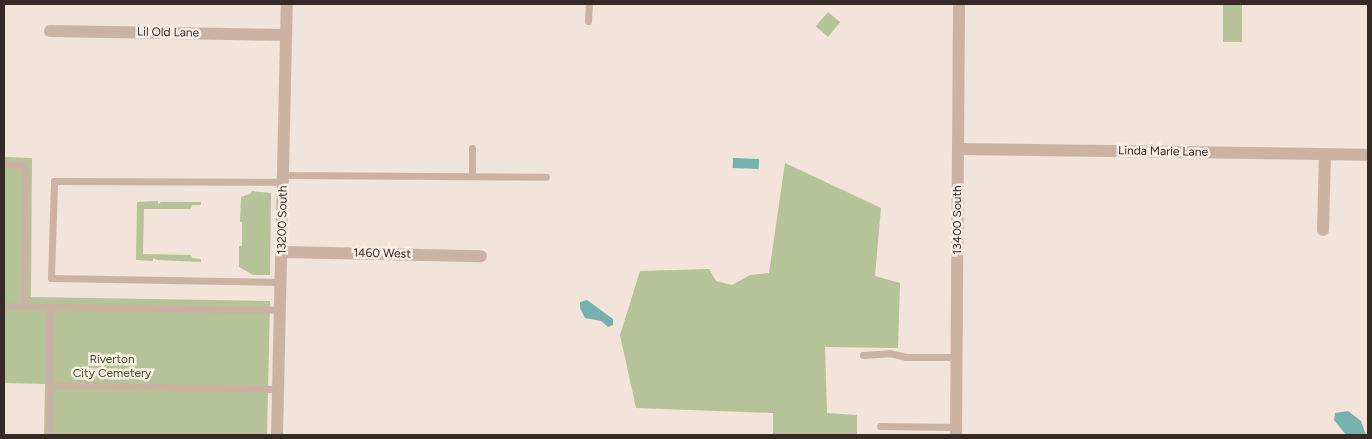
<!DOCTYPE html>
<html>
<head>
<meta charset="utf-8">
<style>
	body { margin:0 }
	#map { position:relative; width:1372px; height:439px; overflow:hidden; background:#f2e4d8; font-family:Figtree,sans-serif }
	div>[style] { position:absolute }
	[style*='--x'] { left:calc(var(--x)*1px); top:calc(var(--y)*1px); width:calc(var(--w)*1px); rotate:calc(var(--a)*1deg) }
	.green>* { inset:0; background:#b6c297; transform-origin:0 0 }
	.water>* { inset:0; background:#75b1af; transform-origin:0 0 }
	.service>* { height:7px; margin:-3.5px; padding:0 3.5px; transform-origin:3.5px; border-radius:3.5px; background:#cbb3a3 }
	.minor>* { height:12px; margin:-6px; padding:0 6px; transform-origin:6px; border-radius:6px; background:#cbb3a3 }
	.tertiary>* { height:12px; margin:-6px; padding:0 6px; transform-origin:6px; border-radius:6px; background:#cbb3a3 }
	span { translate:-50% -50%; white-space:nowrap; text-align:center; line-height:1.15; -webkit-text-stroke:5px #faeee4; paint-order:stroke }
	.street-label { font-size:12px; color:#352a26 }
	.park-label { font-size:12px; color:#475528 }
	.frame { position:absolute; inset:0; border:5px solid #352a26; pointer-events:none }
</style>
</head>
<body>
<div id="map">
	<div class="green">
		<div style="left:1223px;top:4px;width:19px;height:38px"></div>
		<div style="left:828px;top:12px;width:16px;height:19px;rotate:40deg"></div>
		<div style="clip-path:polygon(4px 157px,32px 158px,31px 297px,270px 301px,267px 435px,44px 435px,45px 384px,4px 383px)"></div>
		<div style="clip-path:polygon(785px 163px,881px 208px,875px 276px,900px 283px,898px 348px,825px 347px,827px 413px,857px 415px,857px 435px,773px 435px,773px 413px,636px 408px,620px 335px,640px 271px,709px 269px,716px 281px,732px 285px,750px 275px,769px 273px)"></div>
		<div style="clip-path:polygon(252px 191px,271px 193px,270px 275px,253px 275px,239px 267px,239px 246px,242px 246px,242px 222px,240px 222px,241px 197px,250px 194px)"></div>
		<div style="clip-path:polygon(158px 201px,158px 204px,161px 202px,201px 202px,201px 205px,192px 205px,191px 209px,144px 209px,143px 254px,191px 255px,192px 258px,201px 259px,201px 262px,157px 260px,153px 258px,153px 261px,136px 260px,137px 202px)"></div>
	</div>
	<div class="water">
		<div style="left:733px;top:158px;width:26px;height:10px;rotate:2deg"></div>
		<div style="clip-path:polygon(587px 300px,613px 319px,613px 325px,608px 327px,601px 321px,585px 318px,580px 308px,580px 302px)"></div>
		<div style="clip-path:polygon(1348px 411px,1361px 421px,1366px 435px,1346px 435px,1334px 420px,1335px 413px)"></div>
	</div>
	<div class="service">
		<div style="--x:588;--y:21;--w:17;--a:-87"></div>
		<div style="--x:4;--y:164;--w:19;--a:3"></div>
		<div style="--x:23;--y:165;--w:9;--a:77"></div>
		<div style="--x:25;--y:174;--w:132;--a:90.4"></div>
		<div style="--x:284;--y:175;--w:262;--a:0.4"></div>
		<div style="--x:472;--y:175;--w:27;--a:-90"></div>
		<div style="--x:281;--y:282;--w:230;--a:-179"></div>
		<div style="--x:51;--y:278;--w:97;--a:-88.2"></div>
		<div style="--x:54;--y:181;--w:230;--a:0.2"></div>
		<div style="--x:4;--y:306;--w:276;--a:0.8"></div>
		<div style="--x:863;--y:355;--w:26;--a:-4"></div>
		<div style="--x:889;--y:353;--w:17;--a:13"></div>
		<div style="--x:906;--y:357;--w:51;--a:0"></div>
		<div style="--x:50;--y:385;--w:228;--a:1"></div>
		<div style="--x:880;--y:426;--w:76;--a:0.8"></div>
		<div style="--x:49;--y:435;--w:129;--a:-89.6"></div>
	</div>
	<div class="minor">
		<div style="--x:50;--y:31;--w:236;--a:1"></div>
		<div style="--x:959;--y:149;--w:409;--a:0.8"></div>
		<div style="--x:1323;--y:230;--w:75;--a:-88.5"></div>
		<div style="--x:282;--y:252;--w:199;--a:1.2"></div>
		<div style="--x:956;--y:435;--w:431;--a:-89.6"></div>
	</div>
	<div class="tertiary">
		<div style="--x:277;--y:435;--w:431;--a:-88.7"></div>
	</div>
	<div class="street-label">
		<span style="left:168px;top:33px;rotate:1deg">Lil Old Lane</span>
		<span style="left:1163px;top:152px;rotate:1deg">Linda Marie Lane</span>
		<span style="left:283px;top:220px;rotate:-89deg">13200 South</span>
		<span style="left:958px;top:220px;rotate:-90deg">13400 South</span>
		<span style="left:382px;top:254px;rotate:1deg">1460 West</span>
	</div>
	<div class="park-label">
		<span style="left:112px;top:367px">Riverton<br>City Cemetery</span>
	</div>
	<div class="frame"></div>
</div>
</body>
</html>
